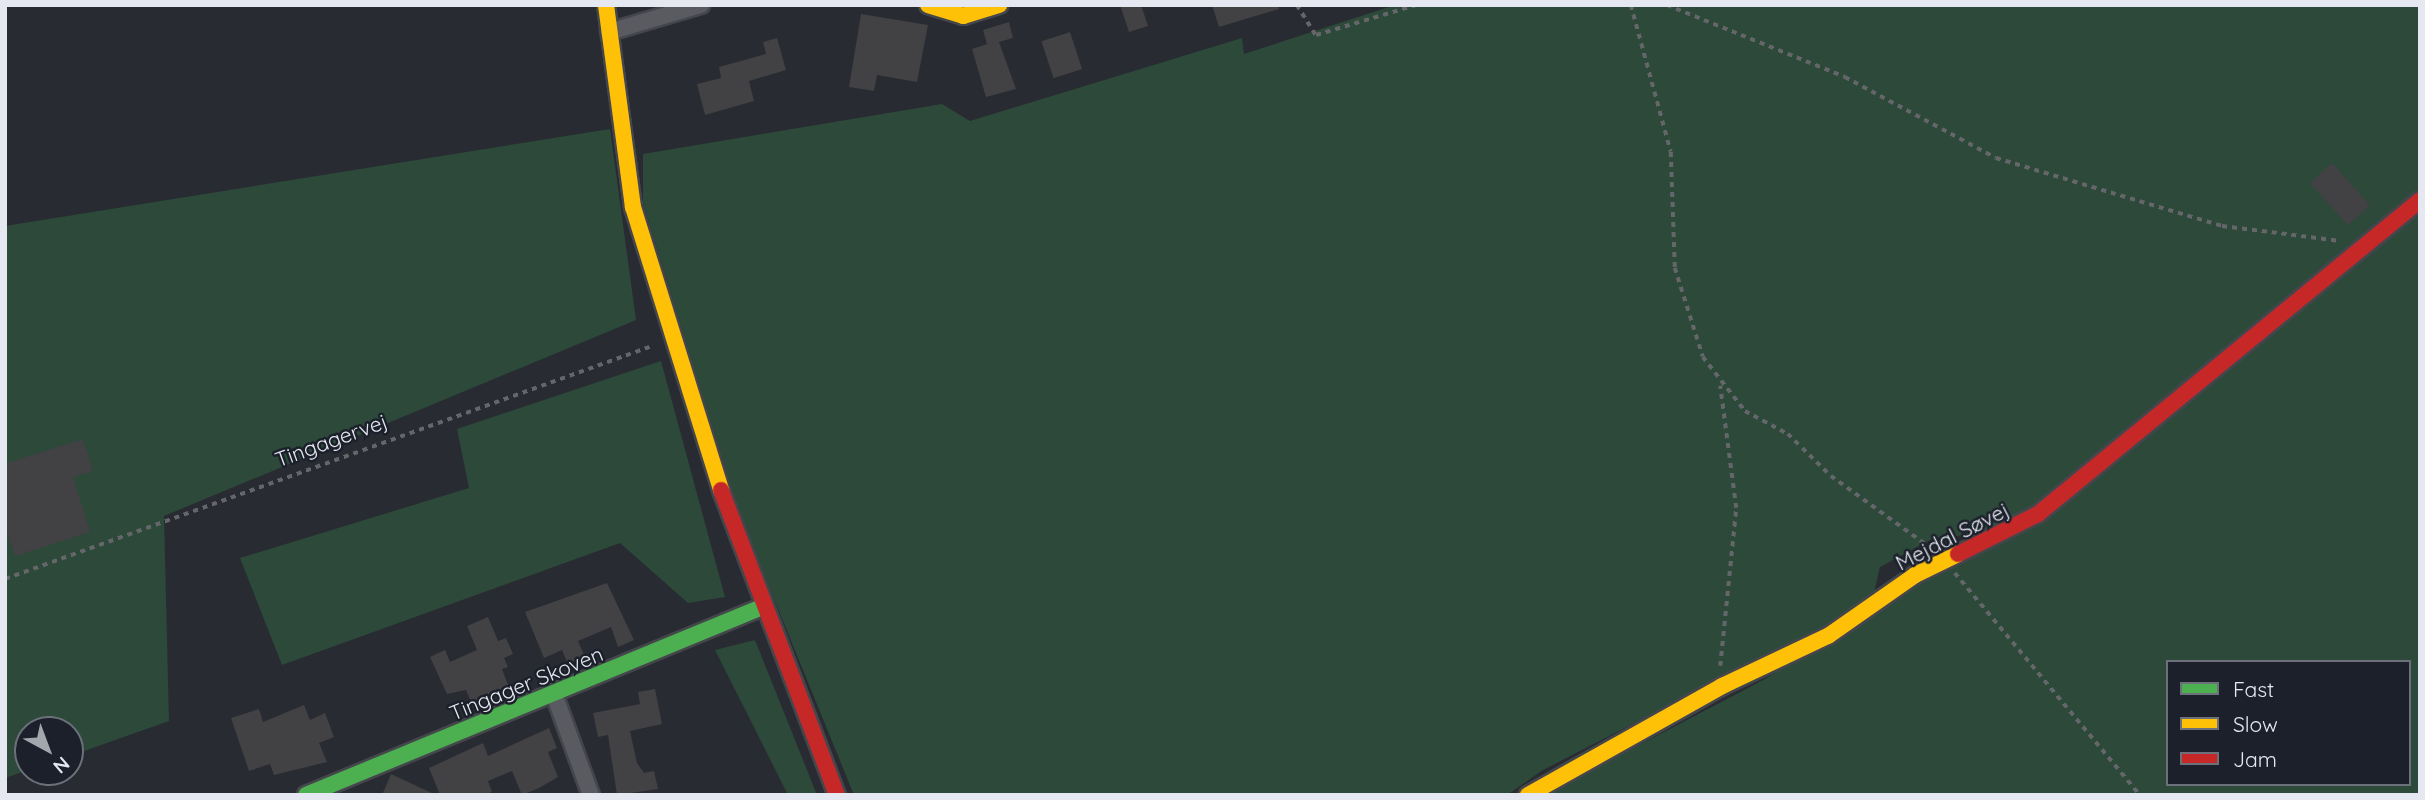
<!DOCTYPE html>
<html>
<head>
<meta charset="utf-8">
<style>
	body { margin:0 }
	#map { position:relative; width:2425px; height:800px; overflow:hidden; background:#282b31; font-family:Quicksand,sans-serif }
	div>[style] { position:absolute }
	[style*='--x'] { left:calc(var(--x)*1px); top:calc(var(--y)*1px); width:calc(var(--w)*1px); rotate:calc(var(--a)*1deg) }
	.green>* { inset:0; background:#2c493a }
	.building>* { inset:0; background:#424144; transform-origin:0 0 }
	.path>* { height:3.5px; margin-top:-1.75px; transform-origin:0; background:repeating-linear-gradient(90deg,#646669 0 5px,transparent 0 10px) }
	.roads { filter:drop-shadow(2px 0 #44464c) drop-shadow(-2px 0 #44464c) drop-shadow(0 2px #44464c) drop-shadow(0 -2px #44464c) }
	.street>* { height:16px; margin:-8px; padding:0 8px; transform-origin:8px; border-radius:8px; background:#595b61 }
	.fast>* { height:16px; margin:-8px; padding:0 8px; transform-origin:8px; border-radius:8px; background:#4caf50 }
	.slow>* { height:16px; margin:-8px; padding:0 8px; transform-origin:8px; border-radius:8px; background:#ffc107 }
	.jam>* { height:16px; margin:-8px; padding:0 8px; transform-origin:8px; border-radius:8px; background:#c62828 }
	span { translate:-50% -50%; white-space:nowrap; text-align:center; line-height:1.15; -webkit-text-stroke:5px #1b202b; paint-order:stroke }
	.street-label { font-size:21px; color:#e5e8f0 }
	.frame { position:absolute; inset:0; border:7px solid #e5e8f0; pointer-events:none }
	.legend { position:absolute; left:2166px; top:660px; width:245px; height:126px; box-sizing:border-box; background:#1b202b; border:2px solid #6c707a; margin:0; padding:9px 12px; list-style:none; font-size:21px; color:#e5e8f0 }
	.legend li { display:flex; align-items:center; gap:14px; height:35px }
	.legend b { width:35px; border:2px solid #6c707a }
	.north { position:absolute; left:14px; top:716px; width:70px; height:70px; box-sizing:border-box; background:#1b202b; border:2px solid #6c707a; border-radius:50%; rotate:139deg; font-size:19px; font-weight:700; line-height:28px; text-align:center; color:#e5e8f0 }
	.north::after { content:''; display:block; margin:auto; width:24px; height:32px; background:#a3a6ad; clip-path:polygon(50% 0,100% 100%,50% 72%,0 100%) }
</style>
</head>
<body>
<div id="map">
	<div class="green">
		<div style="clip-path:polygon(1395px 5px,2420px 5px,2420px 188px,2034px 506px,1992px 531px,1930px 540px,1880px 567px,1874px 593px,1828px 624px,1543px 770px,1507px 795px,854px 795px,740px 516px,643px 203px,643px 154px,942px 104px,970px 121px,1242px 38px,1244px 54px)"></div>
		<div style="clip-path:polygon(610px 129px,636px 320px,164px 516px,169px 721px,70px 756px,70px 730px,28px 730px,28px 770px,5px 778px,5px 226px)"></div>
		<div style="clip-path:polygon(evenodd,2420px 211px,2420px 795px,1544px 795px,1765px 679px,1911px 584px,2036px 525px,2420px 211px,2168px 662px,2409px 662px,2409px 784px,2168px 784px,2168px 662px)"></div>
		<div style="clip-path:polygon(661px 361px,725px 597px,688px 603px,620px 543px,282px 665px,240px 558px,469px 488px,457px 429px)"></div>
		<div style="clip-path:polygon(755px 640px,817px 795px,788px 795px,715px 650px)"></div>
	</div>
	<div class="building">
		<div style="clip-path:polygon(1120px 5px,1141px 5px,1148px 26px,1129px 32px)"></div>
		<div style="clip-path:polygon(1212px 5px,1278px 5px,1279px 9px,1219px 27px)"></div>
		<div style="clip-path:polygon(861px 14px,928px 25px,917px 82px,877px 75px,874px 91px,849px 87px)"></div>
		<div style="clip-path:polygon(1009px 22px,1013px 38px,999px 42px,1016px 89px,986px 97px,972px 49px,987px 44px,983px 30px)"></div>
		<div style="left:1070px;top:32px;width:39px;height:30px;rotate:72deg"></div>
		<div style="clip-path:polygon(777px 38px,786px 70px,749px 81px,754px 101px,705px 115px,697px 84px,721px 78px,719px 67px,766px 54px,763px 42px)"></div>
		<div style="left:2332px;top:163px;width:57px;height:30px;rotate:48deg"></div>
		<div style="clip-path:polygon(83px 439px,93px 471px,73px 477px,90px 532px,15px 556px,5px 526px,7px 463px)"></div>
		<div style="clip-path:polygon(607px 583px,634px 640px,618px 647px,611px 627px,578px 641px,585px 657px,568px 664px,562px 650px,544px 658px,525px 612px)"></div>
		<div style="clip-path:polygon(488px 617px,498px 641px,506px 638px,513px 654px,504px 658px,508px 667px,502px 669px,508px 685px,473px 707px,466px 690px,447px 694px,430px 657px,445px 650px,450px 662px,477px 650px,467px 626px)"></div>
		<div style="clip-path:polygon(655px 689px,662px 724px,630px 731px,637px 763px,644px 773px,654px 771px,658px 789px,617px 795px,608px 735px,598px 737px,593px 713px,640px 704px,638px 692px)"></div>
		<div style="clip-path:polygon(304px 705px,310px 720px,325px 713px,334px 737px,319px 743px,327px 762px,274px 775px,270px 764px,249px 771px,231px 718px,259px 709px,263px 722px)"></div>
		<div style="clip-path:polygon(549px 728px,557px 748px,548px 752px,558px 777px,539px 788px,522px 795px,512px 771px,488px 781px,492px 792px,484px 795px,440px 795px,429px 768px,483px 743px,488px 756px)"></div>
		<div style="clip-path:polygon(391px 774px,436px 795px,382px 795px)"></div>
	</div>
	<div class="path">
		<div style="--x:1297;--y:5;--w:36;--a:58"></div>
		<div style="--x:1316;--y:35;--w:104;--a:-16.7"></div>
		<div style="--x:1631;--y:5;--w:152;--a:74.8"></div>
		<div style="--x:1671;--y:152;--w:116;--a:88"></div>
		<div style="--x:1675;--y:268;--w:93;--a:72.5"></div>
		<div style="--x:1703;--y:357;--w:68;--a:52.1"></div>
		<div style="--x:1745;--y:411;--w:49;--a:28.1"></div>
		<div style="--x:1788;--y:434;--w:60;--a:44.3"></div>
		<div style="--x:1831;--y:476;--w:123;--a:35.8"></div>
		<div style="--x:1667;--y:5;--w:192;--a:22"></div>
		<div style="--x:1845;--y:77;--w:171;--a:28.2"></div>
		<div style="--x:1996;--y:158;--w:236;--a:16.7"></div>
		<div style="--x:2222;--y:226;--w:119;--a:7.2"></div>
		<div style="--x:1955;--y:573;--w:289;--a:50.2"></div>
		<div style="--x:5;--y:579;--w:688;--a:-19.81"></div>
		<div style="--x:1720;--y:666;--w:159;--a:-84.2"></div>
		<div style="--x:1736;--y:508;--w:123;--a:-97.5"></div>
	</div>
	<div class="roads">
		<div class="street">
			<div style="--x:609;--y:32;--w:96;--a:-16.4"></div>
			<div style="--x:554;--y:694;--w:108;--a:69.9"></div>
		</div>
		<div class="fast">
			<div style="--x:306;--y:795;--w:492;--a:-22.4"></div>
		</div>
		<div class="slow">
			<div style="--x:606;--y:5;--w:204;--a:82.4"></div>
			<div style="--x:633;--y:207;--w:296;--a:72.7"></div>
			<div style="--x:928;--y:5;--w:37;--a:17"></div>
			<div style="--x:963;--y:16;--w:38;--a:-17"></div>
			<div style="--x:1528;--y:795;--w:223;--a:-29.3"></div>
			<div style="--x:1722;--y:686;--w:117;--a:-25.3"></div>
			<div style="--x:1828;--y:636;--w:106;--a:-35"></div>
			<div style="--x:1915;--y:575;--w:48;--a:-26"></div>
		</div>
		<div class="jam">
			<div style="--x:721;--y:490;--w:326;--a:69.2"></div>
			<div style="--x:1958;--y:554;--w:89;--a:-26.6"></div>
			<div style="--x:2038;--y:514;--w:494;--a:-39.4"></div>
		</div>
	</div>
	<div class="street-label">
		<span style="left:331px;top:440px;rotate:-20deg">Tingagervej</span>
		<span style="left:1952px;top:536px;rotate:-27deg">Mejdal Søvej</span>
		<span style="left:526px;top:683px;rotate:-22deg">Tingager Skoven</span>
	</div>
	<div class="frame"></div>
	<ul class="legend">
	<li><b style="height:9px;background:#4caf50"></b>Fast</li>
	<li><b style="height:9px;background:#ffc107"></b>Slow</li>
	<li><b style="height:9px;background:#c62828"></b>Jam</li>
	</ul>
	<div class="north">N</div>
</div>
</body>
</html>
